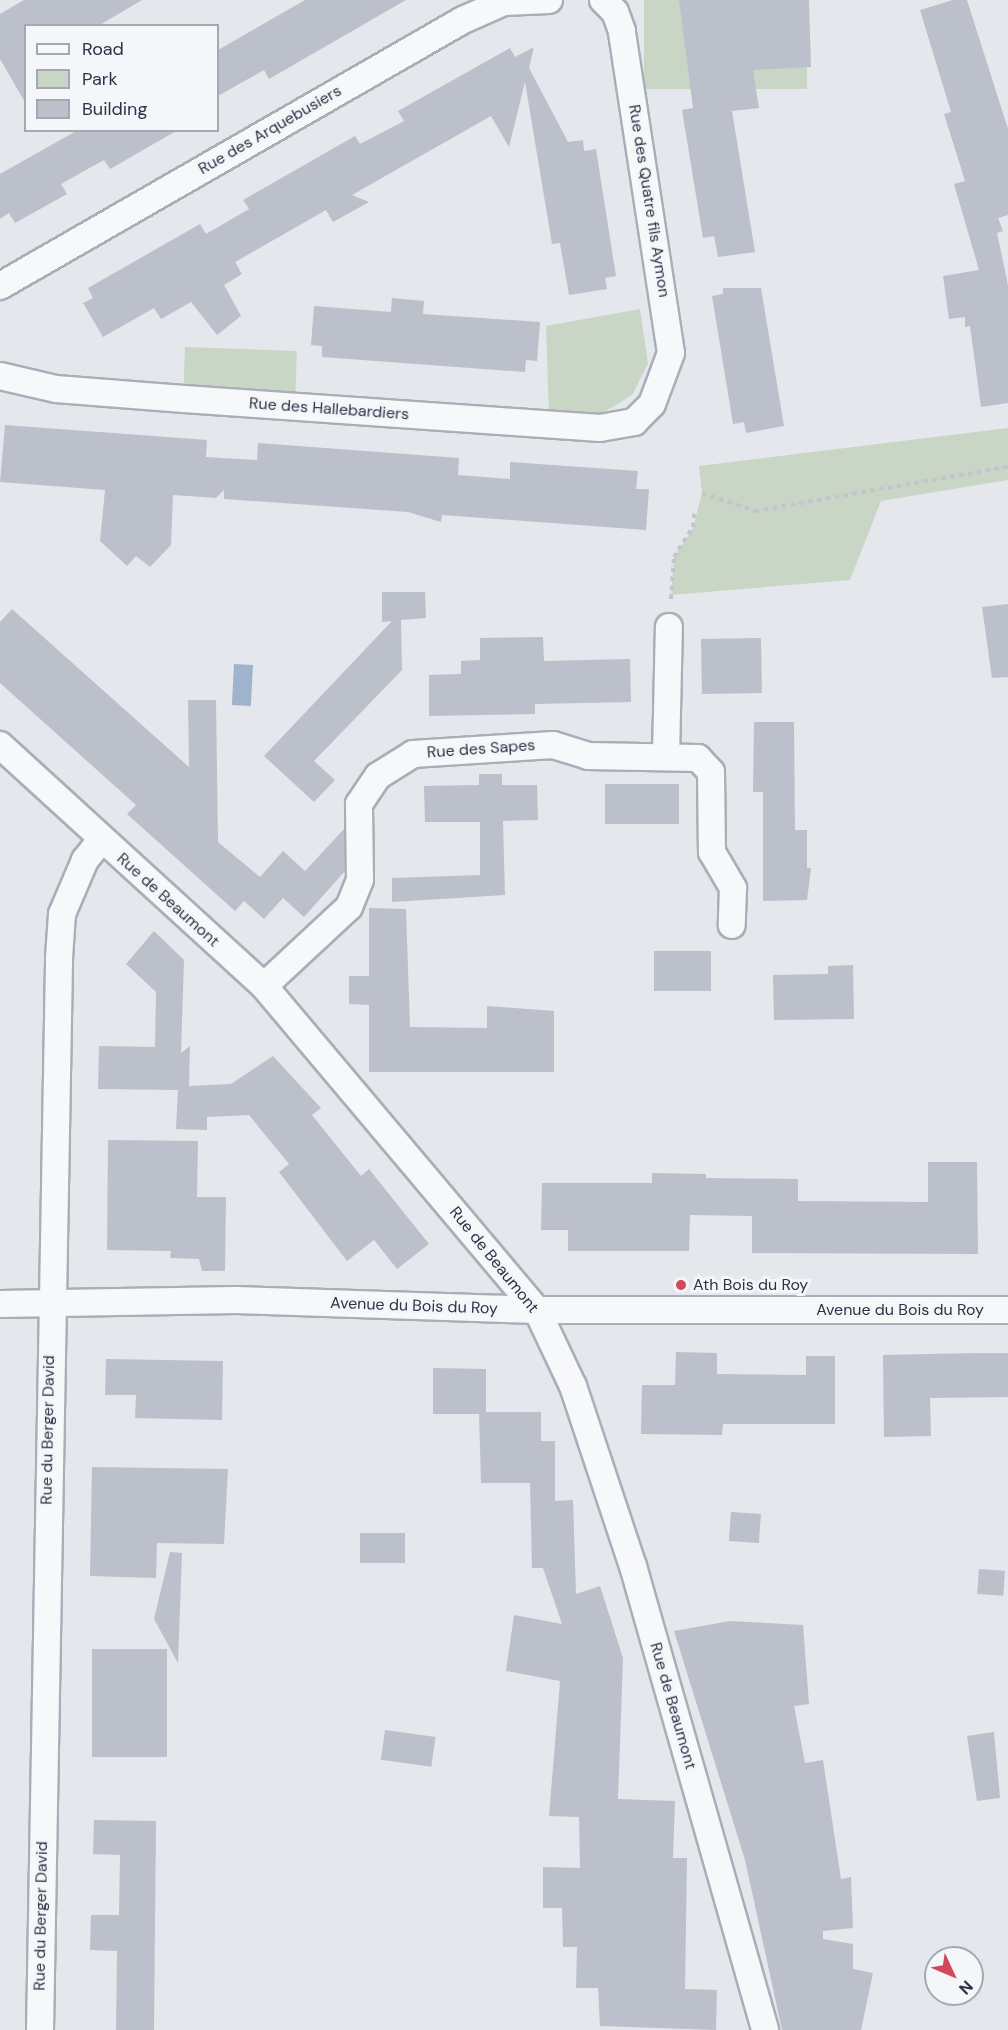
<!DOCTYPE html>
<html>
<head>
<meta charset="utf-8">
<style>
	body { margin:0 }
	#map { position:relative; width:1008px; height:2030px; overflow:hidden; background:#e4e7ec; font-family:"DM Sans",sans-serif }
	div>[style] { position:absolute }
	[style*='--x'] { left:calc(var(--x)*1px); top:calc(var(--y)*1px); width:calc(var(--w)*1px); rotate:calc(var(--a)*1deg) }
	.green>* { inset:0; background:#c9d6c5; transform-origin:0 0 }
	.water>* { inset:0; background:#9fb4cc; transform-origin:0 0 }
	.building>* { inset:0; background:#bbc0ca; transform-origin:0 0 }
	.path>* { height:4px; margin-top:-2px; transform-origin:0; background:repeating-linear-gradient(90deg,#c2c5cb 0 4.5px,transparent 0 9px) }
	.roads { filter:drop-shadow(2px 0 #a9aeb7) drop-shadow(-2px 0 #a9aeb7) drop-shadow(0 2px #a9aeb7) drop-shadow(0 -2px #a9aeb7) }
	.street>* { height:26px; margin:-13px; padding:0 13px; transform-origin:13px; border-radius:13px; background:#f7f8fa }
	.dots>* { width:16px; height:16px; translate:-50% -50%; box-sizing:border-box; border:3px solid #f4f6f9; border-radius:50% }
	span { translate:-50% -50%; white-space:nowrap; text-align:center; line-height:1.15; -webkit-text-stroke:6px #f4f6f9; paint-order:stroke }
	.street-label { font-size:16px; color:#2b3445 }
	.poi-label { font-size:16px; color:#2b3445 }
	.left { translate:0 -50%; text-align:left }
	.legend { position:absolute; left:24px; top:24px; width:195px; height:108px; box-sizing:border-box; background:#f4f6f9; border:2px solid #a4a8b1; margin:0; padding:8px 10px; list-style:none; font-size:18px; color:#2b3445 }
	.legend li { display:flex; align-items:center; gap:12px; height:30px }
	.legend b { width:30px; border:2px solid #a4a8b1 }
	.north { position:absolute; left:924px; top:1946px; width:60px; height:60px; box-sizing:border-box; background:#f4f6f9; border:2px solid #a4a8b1; border-radius:50%; rotate:134deg; font-size:16px; font-weight:700; line-height:24px; text-align:center; color:#2b3445 }
	.north::after { content:''; display:block; margin:auto; width:21px; height:27px; background:#d1495b; clip-path:polygon(50% 0,100% 100%,50% 72%,0 100%) }
</style>
</head>
<body>
<div id="map">
	<div class="green">
		<div style="left:644px;top:0;width:163px;height:89px"></div>
		<div style="clip-path:polygon(640px 309px,648px 364px,632px 395px,601px 414px,549px 416px,546px 326px)"></div>
		<div style="left:185px;top:347px;width:112px;height:52px;rotate:2deg"></div>
		<div style="clip-path:polygon(1008px 428px,1008px 480px,881px 501px,850px 580px,671px 595px,674px 557px,693px 528px,702px 493px,699px 466px)"></div>
	</div>
	<div class="water">
		<div style="left:234px;top:664px;width:19px;height:41px;rotate:3deg"></div>
	</div>
	<div class="building">
		<div style="clip-path:polygon(24px 0,142px 0,98px 26px,26px 26px,26px 104px,0 59px,0 14px)"></div>
		<div style="clip-path:polygon(305px 0,406px 0,269px 79px,264px 70px,218px 96px,218px 50px)"></div>
		<div style="clip-path:polygon(679px 0,809px 0,811px 67px,753px 70px,759px 108px,732px 111px,755px 252px,718px 257px,714px 236px,703px 238px,682px 110px,693px 108px)"></div>
		<div style="clip-path:polygon(953px 0,967px 0,1008px 129px,1008px 215px,998px 218px,1003px 231px,997px 233px,1008px 285px,1008px 403px,981px 407px,970px 326px,965px 327px,965px 317px,949px 319px,943px 276px,979px 270px,954px 184px,965px 181px,944px 114px,951px 112px,920px 10px)"></div>
		<div style="clip-path:polygon(534px 47px,529px 68px,568px 142px,583px 140px,584px 151px,596px 149px,616px 276px,605px 278px,607px 289px,569px 295px,560px 243px,552px 244px,525px 82px,509px 147px,491px 116px,352px 195px,369px 202px,333px 222px,326px 210px,235px 262px,242px 274px,224px 285px,241px 316px,217px 335px,191px 302px,161px 319px,154px 308px,103px 337px,83px 303px,93px 298px,88px 288px,200px 224px,206px 234px,249px 209px,243px 200px,355px 136px,360px 144px,404px 121px,398px 111px,510px 48px,515px 57px)"></div>
		<div style="clip-path:polygon(78px 130px,178px 130px,110px 169px,104px 160px,84px 171px,61px 184px,67px 194px,15px 223px,9px 213px,0 219px,0 174px)"></div>
		<div style="clip-path:polygon(723px 288px,761px 288px,784px 426px,746px 433px,744px 422px,733px 424px,712px 296px,723px 294px)"></div>
		<div style="clip-path:polygon(392px 298px,424px 301px,423px 314px,540px 322px,537px 361px,526px 360px,525px 372px,322px 357px,322px 346px,311px 345px,314px 306px,391px 312px)"></div>
		<div style="clip-path:polygon(5px 425px,207px 440px,206px 457px,257px 460px,258px 443px,459px 458px,458px 475px,510px 479px,510px 462px,638px 471px,636px 489px,649px 489px,646px 530px,442px 515px,441px 522px,408px 512px,224px 499px,224px 490px,216px 498px,173px 495px,171px 545px,150px 567px,136px 556px,127px 566px,100px 541px,105px 490px,0 482px)"></div>
		<div style="clip-path:polygon(382px 592px,425px 592px,426px 618px,401px 620px,402px 670px,314px 761px,335px 780px,314px 802px,264px 756px,392px 621px,382px 622px)"></div>
		<div style="clip-path:polygon(1008px 604px,1008px 677px,992px 678px,982px 607px)"></div>
		<div style="clip-path:polygon(12px 609px,189px 767px,188px 700px,216px 700px,218px 842px,260px 877px,283px 851px,305px 871px,344px 829px,345px 871px,304px 917px,283px 898px,264px 919px,244px 901px,235px 911px,127px 814px,136px 805px,0 683px,0 622px)"></div>
		<div style="clip-path:polygon(543px 637px,544px 661px,630px 659px,631px 702px,535px 704px,535px 714px,429px 716px,429px 675px,461px 674px,461px 661px,480px 660px,480px 638px)"></div>
		<div style="left:761px;top:638px;width:55px;height:60px;rotate:89deg"></div>
		<div style="clip-path:polygon(754px 722px,794px 722px,795px 830px,807px 830px,807px 868px,811px 868px,807px 900px,763px 901px,763px 792px,753px 792px)"></div>
		<div style="clip-path:polygon(479px 774px,502px 774px,502px 785px,537px 785px,538px 820px,503px 821px,505px 895px,392px 902px,392px 878px,480px 875px,480px 822px,425px 822px,424px 786px,479px 785px)"></div>
		<div style="left:679px;top:784px;width:40px;height:74px;rotate:90deg"></div>
		<div style="clip-path:polygon(369px 908px,406px 909px,410px 1027px,487px 1028px,487px 1006px,554px 1011px,554px 1072px,369px 1072px,369px 1005px,349px 1004px,349px 976px,369px 976px)"></div>
		<div style="clip-path:polygon(154px 931px,184px 960px,181px 1053px,190px 1046px,189px 1086px,231px 1084px,273px 1056px,321px 1108px,312px 1115px,361px 1176px,369px 1169px,429px 1244px,397px 1269px,374px 1240px,347px 1261px,279px 1172px,289px 1164px,249px 1115px,207px 1117px,207px 1130px,176px 1129px,178px 1090px,98px 1089px,99px 1046px,155px 1047px,156px 992px,126px 964px)"></div>
		<div style="left:711px;top:951px;width:40px;height:57px;rotate:90deg"></div>
		<div style="clip-path:polygon(853px 965px,854px 1019px,774px 1020px,773px 975px,828px 974px,828px 966px)"></div>
		<div style="clip-path:polygon(108px 1140px,198px 1141px,197px 1197px,226px 1197px,225px 1271px,202px 1271px,199px 1259px,170px 1258px,171px 1251px,107px 1250px)"></div>
		<div style="clip-path:polygon(928px 1162px,977px 1162px,978px 1254px,752px 1253px,752px 1216px,690px 1215px,689px 1251px,568px 1251px,568px 1230px,541px 1230px,542px 1183px,652px 1183px,652px 1173px,706px 1174px,706px 1178px,798px 1179px,798px 1201px,928px 1202px)"></div>
		<div style="clip-path:polygon(676px 1352px,717px 1353px,717px 1374px,806px 1375px,806px 1356px,835px 1356px,835px 1424px,723px 1424px,722px 1435px,641px 1434px,642px 1385px,675px 1385px)"></div>
		<div style="clip-path:polygon(977px 1353px,1008px 1353px,1008px 1397px,930px 1398px,931px 1436px,884px 1437px,883px 1355px)"></div>
		<div style="clip-path:polygon(106px 1359px,223px 1361px,222px 1420px,135px 1418px,136px 1395px,105px 1395px)"></div>
		<div style="clip-path:polygon(433px 1368px,486px 1369px,486px 1412px,541px 1412px,541px 1441px,555px 1441px,555px 1501px,573px 1500px,576px 1594px,600px 1586px,623px 1658px,618px 1799px,675px 1801px,673px 1858px,687px 1858px,685px 1989px,717px 1990px,716px 2030px,600px 2026px,598px 1988px,576px 1988px,577px 1947px,563px 1947px,562px 1908px,543px 1908px,543px 1867px,580px 1868px,579px 1817px,549px 1816px,560px 1681px,506px 1671px,514px 1615px,562px 1624px,543px 1568px,532px 1568px,530px 1483px,481px 1483px,479px 1414px,433px 1414px)"></div>
		<div style="clip-path:polygon(92px 1467px,228px 1469px,224px 1544px,157px 1543px,156px 1578px,90px 1576px)"></div>
		<div style="left:731px;top:1512px;width:30px;height:29px;rotate:4deg"></div>
		<div style="left:405px;top:1533px;width:30px;height:45px;rotate:90deg"></div>
		<div style="clip-path:polygon(170px 1552px,182px 1553px,178px 1663px,154px 1619px)"></div>
		<div style="left:979px;top:1569px;width:26px;height:25px;rotate:4deg"></div>
		<div style="clip-path:polygon(730px 1621px,803px 1625px,809px 1704px,794px 1706px,805px 1763px,823px 1760px,841px 1879px,851px 1877px,853px 1928px,823px 1931px,823px 1939px,853px 1944px,853px 1969px,873px 1973px,861px 2030px,782px 2030px,745px 1860px,674px 1631px)"></div>
		<div style="left:92px;top:1649px;width:75px;height:108px"></div>
		<div style="left:385px;top:1730px;width:51px;height:30px;rotate:8deg"></div>
		<div style="clip-path:polygon(994px 1732px,1000px 1798px,977px 1801px,967px 1736px)"></div>
		<div style="clip-path:polygon(94px 1820px,156px 1821px,154px 2030px,116px 2030px,117px 1951px,90px 1950px,91px 1915px,119px 1915px,120px 1855px,93px 1854px)"></div>
	</div>
	<div class="path">
		<div style="--x:702;--y:493;--w:56;--a:18.8"></div>
		<div style="--x:755;--y:511;--w:257;--a:-9.9"></div>
		<div style="--x:671;--y:599;--w:42;--a:-85.9"></div>
		<div style="--x:674;--y:557;--w:36;--a:-58"></div>
		<div style="--x:693;--y:527;--w:18;--a:-84"></div>
	</div>
	<div class="roads">
		<div class="street">
			<div style="--x:0;--y:286;--w:534;--a:-29.88"></div>
			<div style="--x:463;--y:20;--w:45;--a:-23.7"></div>
			<div style="--x:504;--y:2;--w:45;--a:-2.5"></div>
			<div style="--x:0;--y:376;--w:57;--a:13.1"></div>
			<div style="--x:56;--y:389;--w:128;--a:4.5"></div>
			<div style="--x:184;--y:399;--w:417;--a:4"></div>
			<div style="--x:600;--y:428;--w:35;--a:-10"></div>
			<div style="--x:634;--y:422;--w:25;--a:-45"></div>
			<div style="--x:652;--y:404;--w:54;--a:-69.6"></div>
			<div style="--x:671;--y:353;--w:326;--a:-98.7"></div>
			<div style="--x:622;--y:31;--w:20;--a:-110"></div>
			<div style="--x:615;--y:12;--w:17;--a:-135"></div>
			<div style="--x:0;--y:745;--w:357;--a:42.4"></div>
			<div style="--x:264;--y:986;--w:424;--a:49.9"></div>
			<div style="--x:537;--y:1310;--w:84;--a:64.7"></div>
			<div style="--x:573;--y:1386;--w:190;--a:71.6"></div>
			<div style="--x:633;--y:1566;--w:482;--a:74.1"></div>
			<div style="--x:666;--y:756;--w:129;--a:-88.7"></div>
			<div style="--x:264;--y:986;--w:116;--a:-42.9"></div>
			<div style="--x:349;--y:907;--w:29;--a:-68"></div>
			<div style="--x:360;--y:880;--w:76;--a:-90.8"></div>
			<div style="--x:359;--y:804;--w:34;--a:-56"></div>
			<div style="--x:378;--y:776;--w:41;--a:-32.2"></div>
			<div style="--x:413;--y:754;--w:140;--a:-3.7"></div>
			<div style="--x:553;--y:745;--w:37;--a:17"></div>
			<div style="--x:588;--y:756;--w:110;--a:1"></div>
			<div style="--x:698;--y:758;--w:19;--a:47"></div>
			<div style="--x:711;--y:772;--w:80;--a:89.3"></div>
			<div style="--x:712;--y:852;--w:42;--a:59.7"></div>
			<div style="--x:733;--y:888;--w:37;--a:92"></div>
			<div style="--x:0;--y:1304;--w:236;--a:-1"></div>
			<div style="--x:236;--y:1300;--w:301;--a:1.9"></div>
			<div style="--x:537;--y:1310;--w:471;--a:0"></div>
			<div style="--x:40;--y:2030;--w:1072;--a:-88.98"></div>
			<div style="--x:59;--y:958;--w:44;--a:-86.1"></div>
			<div style="--x:62;--y:914;--w:59;--a:-66.9"></div>
			<div style="--x:85;--y:860;--w:26;--a:-51"></div>
		</div>
	</div>
	<div class="dots">
		<div style="left:681px;top:1285px;background:#d1495b"></div>
	</div>
	<div class="street-label">
		<span style="left:270px;top:130px;rotate:-30deg">Rue des Arquebusiers</span>
		<span style="left:649px;top:201px;rotate:81deg">Rue des Quatre fils Aymon</span>
		<span style="left:329px;top:409px;rotate:4deg">Rue des Hallebardiers</span>
		<span style="left:481px;top:749px;rotate:-4deg">Rue des Sapes</span>
		<span style="left:168px;top:900px;rotate:42deg">Rue de Beaumont</span>
		<span style="left:494px;top:1260px;rotate:51deg">Rue de Beaumont</span>
		<span style="left:414px;top:1306px;rotate:2deg">Avenue du Bois du Roy</span>
		<span style="left:900px;top:1310px">Avenue du Bois du Roy</span>
		<span style="left:48px;top:1430px;rotate:-89deg">Rue du Berger David</span>
		<span style="left:673px;top:1706px;rotate:74deg">Rue de Beaumont</span>
		<span style="left:41px;top:1916px;rotate:-89deg">Rue du Berger David</span>
	</div>
	<div class="poi-label">
		<span class="left" style="left:693px;top:1285px">Ath Bois du Roy</span>
	</div>
	<ul class="legend">
	<li><b style="height:8px;background:#f7f8fa"></b>Road</li>
	<li><b style="height:16px;background:#c9d6c5"></b>Park</li>
	<li><b style="height:16px;background:#bbc0ca"></b>Building</li>
	</ul>
	<div class="north">N</div>
</div>
</body>
</html>
